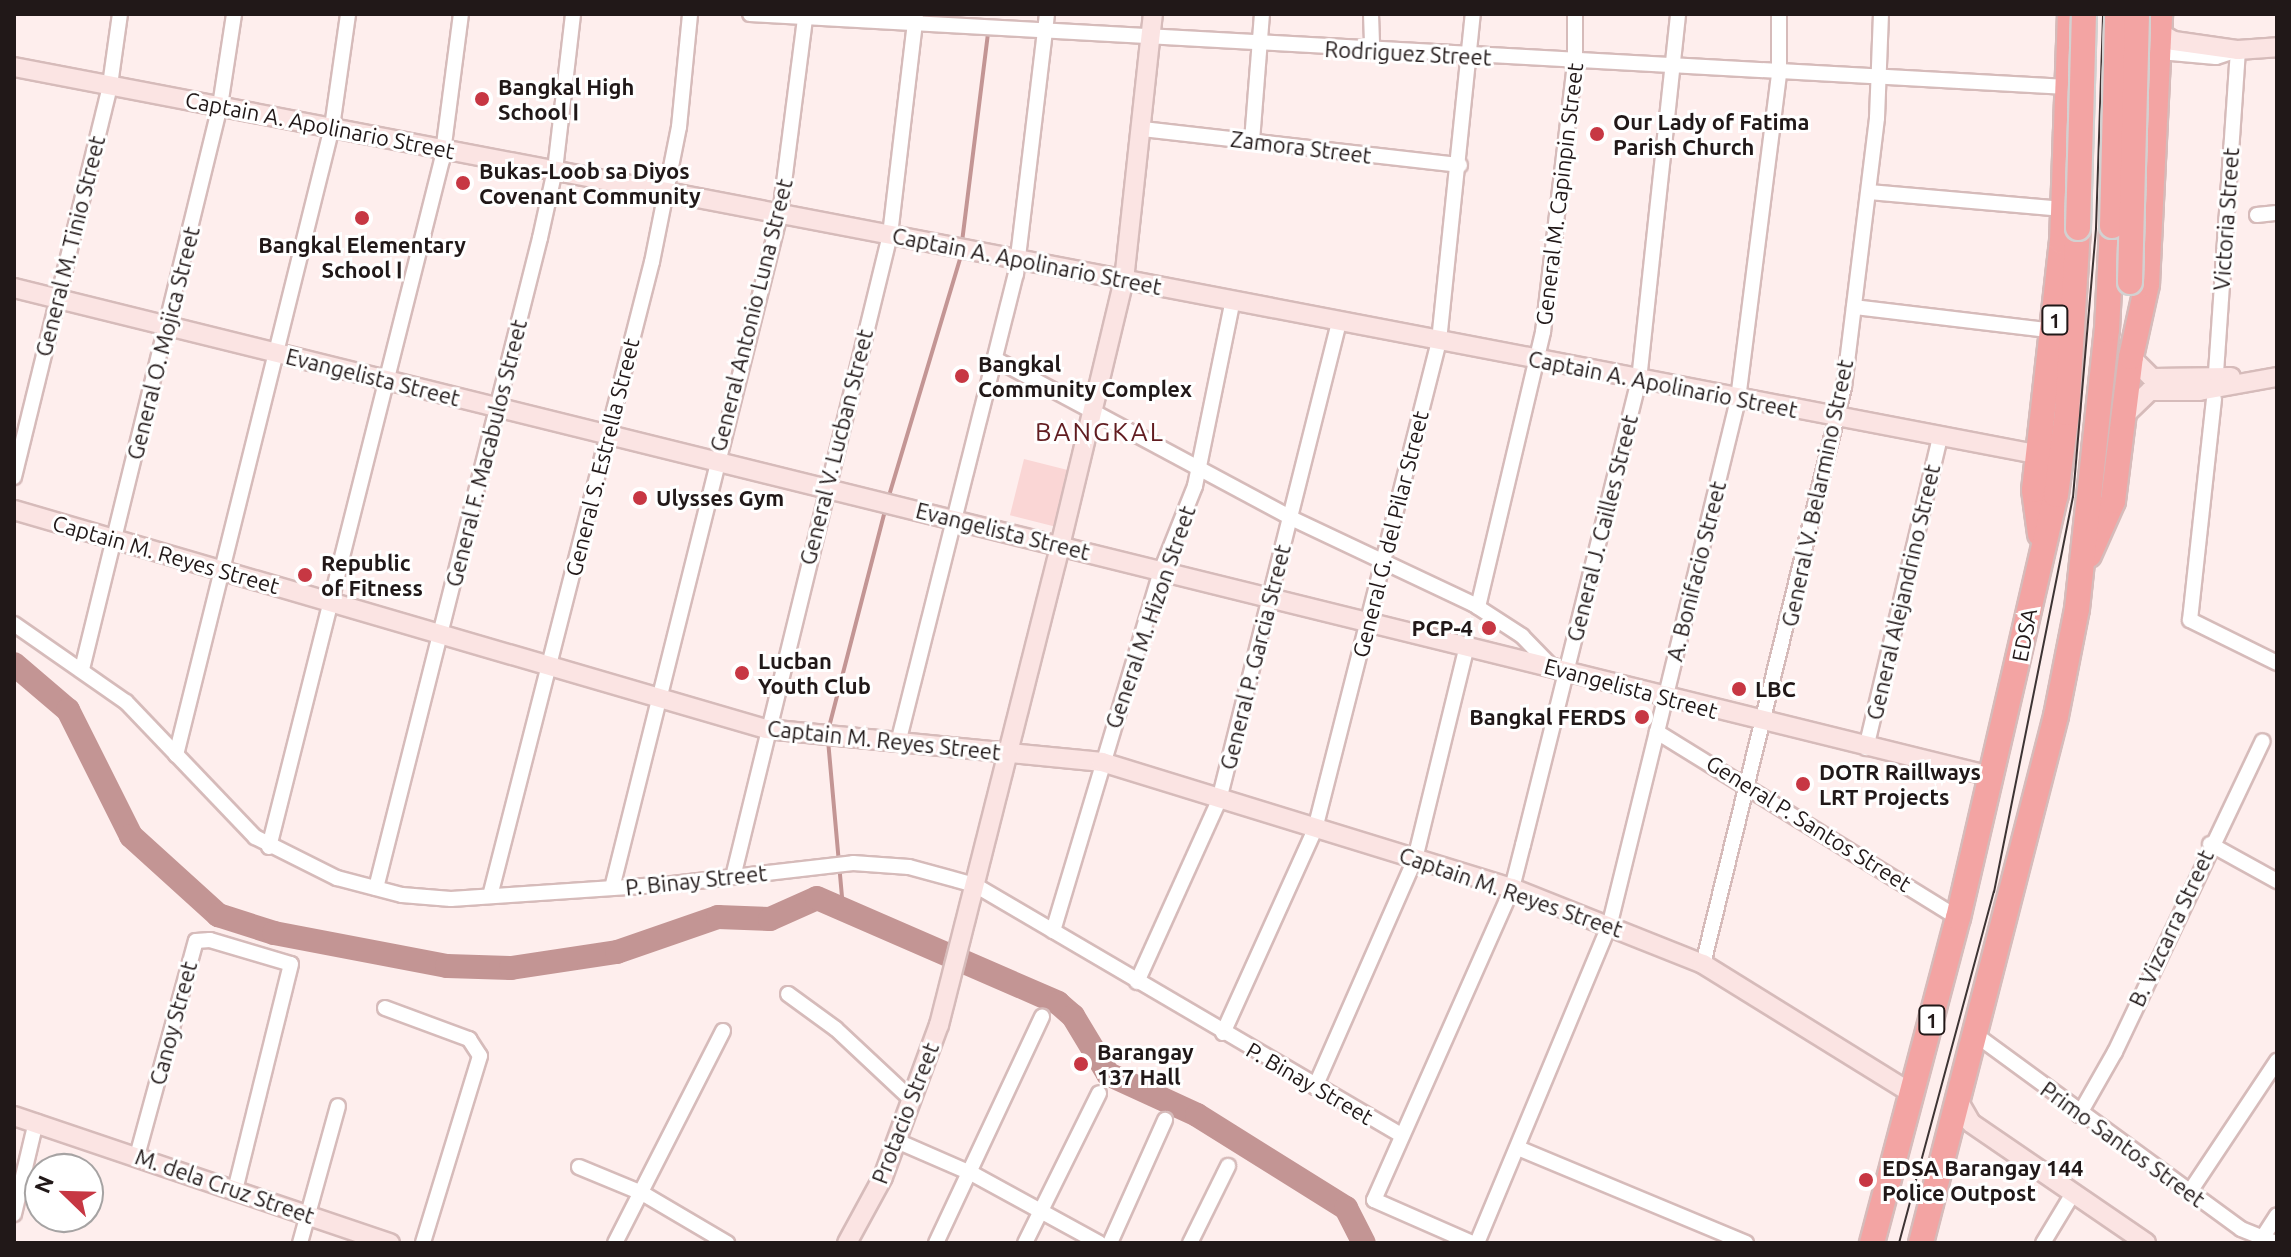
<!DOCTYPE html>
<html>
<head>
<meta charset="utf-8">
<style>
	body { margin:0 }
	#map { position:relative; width:2291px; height:1257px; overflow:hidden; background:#feeeed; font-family:Ubuntu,sans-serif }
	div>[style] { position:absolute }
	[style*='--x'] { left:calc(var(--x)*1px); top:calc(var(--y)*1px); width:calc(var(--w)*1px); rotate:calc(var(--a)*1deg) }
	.green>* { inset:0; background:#fad6d5; transform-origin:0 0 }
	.stream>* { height:4px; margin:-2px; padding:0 2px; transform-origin:2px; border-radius:2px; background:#c39594 }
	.river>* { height:24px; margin:-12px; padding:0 12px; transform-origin:12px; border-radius:12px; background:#c39594 }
	.roads { filter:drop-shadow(2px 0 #d6bbba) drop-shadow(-2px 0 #d6bbba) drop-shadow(0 2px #d6bbba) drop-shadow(0 -2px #d6bbba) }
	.street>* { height:14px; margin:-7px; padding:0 7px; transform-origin:7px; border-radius:7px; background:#fff }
	.secondary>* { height:18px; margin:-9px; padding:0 9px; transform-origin:9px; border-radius:9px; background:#fbe4e3 }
	.highway>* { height:24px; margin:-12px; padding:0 12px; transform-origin:12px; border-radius:12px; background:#f3a4a3 }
	.tram>* { height:2px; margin:-1px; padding:0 1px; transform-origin:1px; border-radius:1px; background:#3e3434 }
	.bridges { filter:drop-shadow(2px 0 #d3d1d1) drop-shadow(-2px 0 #d3d1d1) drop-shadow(0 2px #d3d1d1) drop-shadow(0 -2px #d3d1d1) }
	.highway-bridge>* { height:24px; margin:-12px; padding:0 12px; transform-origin:12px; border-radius:12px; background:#f3a4a3 }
	.dots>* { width:22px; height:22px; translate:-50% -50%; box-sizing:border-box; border:4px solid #fff; border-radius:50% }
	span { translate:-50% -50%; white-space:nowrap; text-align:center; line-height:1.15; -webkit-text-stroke:6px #fff; paint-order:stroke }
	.shield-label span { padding:2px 6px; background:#fff; border:2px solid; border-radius:6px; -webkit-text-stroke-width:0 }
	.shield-label { font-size:20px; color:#211818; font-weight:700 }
	.street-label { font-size:22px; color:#211818 }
	.poi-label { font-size:22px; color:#211818; font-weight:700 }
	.left { translate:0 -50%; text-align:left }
	.right { translate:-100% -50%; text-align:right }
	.quarter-label { font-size:26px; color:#611c20; letter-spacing:2px }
	.frame { position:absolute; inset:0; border:16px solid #211818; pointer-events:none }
	.north { position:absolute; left:24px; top:1153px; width:80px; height:80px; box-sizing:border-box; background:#fff; border:2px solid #a6a3a3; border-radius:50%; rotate:293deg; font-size:22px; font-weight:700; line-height:32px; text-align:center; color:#211818 }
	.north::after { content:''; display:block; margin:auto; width:28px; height:36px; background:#c73743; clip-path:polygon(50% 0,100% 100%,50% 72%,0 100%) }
</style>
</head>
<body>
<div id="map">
	<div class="green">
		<div style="left:1024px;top:459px;width:46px;height:58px;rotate:14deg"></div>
	</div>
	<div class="stream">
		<div style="--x:962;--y:242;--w:212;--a:-82.9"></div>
		<div style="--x:888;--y:499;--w:255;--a:-73.3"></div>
		<div style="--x:828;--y:731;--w:231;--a:-75.5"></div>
		<div style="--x:828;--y:740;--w:168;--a:84.9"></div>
	</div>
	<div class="river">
		<div style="--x:14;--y:664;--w:71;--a:40.4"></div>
		<div style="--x:68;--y:710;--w:141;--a:63.4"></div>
		<div style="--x:131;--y:836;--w:118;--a:42.2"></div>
		<div style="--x:218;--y:915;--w:59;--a:17.8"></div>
		<div style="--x:274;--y:933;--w:176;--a:10.8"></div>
		<div style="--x:447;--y:966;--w:64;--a:1.8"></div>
		<div style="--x:511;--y:968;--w:107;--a:-8.6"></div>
		<div style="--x:617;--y:952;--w:107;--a:-19.1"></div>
		<div style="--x:718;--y:917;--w:52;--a:2.2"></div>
		<div style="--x:770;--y:919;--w:51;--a:-24.1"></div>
		<div style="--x:817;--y:898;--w:263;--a:23.5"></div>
		<div style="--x:1058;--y:1003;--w:20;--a:41"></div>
		<div style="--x:1073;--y:1016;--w:68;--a:58.9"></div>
		<div style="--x:1108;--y:1074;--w:98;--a:24.7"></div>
		<div style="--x:1197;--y:1115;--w:176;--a:32"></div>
		<div style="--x:1346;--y:1208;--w:39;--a:63"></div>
	</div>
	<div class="roads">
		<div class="street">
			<div style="--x:750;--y:14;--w:1319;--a:3.17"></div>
			<div style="--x:1371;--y:14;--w:37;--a:88"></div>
			<div style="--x:2160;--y:52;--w:56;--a:5.1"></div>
			<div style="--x:2216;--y:57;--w:23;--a:-18"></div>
			<div style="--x:2238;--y:50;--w:335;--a:93.9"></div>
			<div style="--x:1143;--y:129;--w:319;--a:6.5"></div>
			<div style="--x:1252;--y:141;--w:127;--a:-85.5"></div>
			<div style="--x:1869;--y:192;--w:195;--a:5"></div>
			<div style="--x:2257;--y:215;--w:20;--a:-6"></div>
			<div style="--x:1854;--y:307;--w:201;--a:6.8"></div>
			<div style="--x:995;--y:359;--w:336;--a:28.2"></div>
			<div style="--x:1291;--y:518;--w:201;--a:25.3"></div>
			<div style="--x:1473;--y:604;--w:59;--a:33.1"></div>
			<div style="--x:1522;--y:636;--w:43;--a:45.9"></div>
			<div style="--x:2214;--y:399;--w:222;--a:96.2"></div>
			<div style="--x:2190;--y:620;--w:97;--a:26.3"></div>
			<div style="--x:14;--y:477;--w:404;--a:-76.2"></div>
			<div style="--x:110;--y:85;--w:72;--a:-82"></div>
			<div style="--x:1478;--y:607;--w:283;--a:-76.7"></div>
			<div style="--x:1543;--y:332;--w:272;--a:-83.2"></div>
			<div style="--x:1575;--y:62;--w:48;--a:-90"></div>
			<div style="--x:14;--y:624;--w:136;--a:34.9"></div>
			<div style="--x:126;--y:702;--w:187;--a:46.3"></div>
			<div style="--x:255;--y:837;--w:92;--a:26.6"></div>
			<div style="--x:337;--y:878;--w:67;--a:14.7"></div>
			<div style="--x:402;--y:895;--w:49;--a:4.7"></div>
			<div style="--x:451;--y:899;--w:222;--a:-3.9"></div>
			<div style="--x:672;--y:884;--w:182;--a:-6.6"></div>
			<div style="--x:853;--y:863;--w:56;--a:4.1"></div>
			<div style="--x:909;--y:867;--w:68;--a:15.3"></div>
			<div style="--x:975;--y:885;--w:495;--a:30.4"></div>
			<div style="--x:82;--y:669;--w:580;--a:-76.23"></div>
			<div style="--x:220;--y:106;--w:93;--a:-81.3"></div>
			<div style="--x:1657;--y:732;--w:354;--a:31.7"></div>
			<div style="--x:898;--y:743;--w:484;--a:-75.9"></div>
			<div style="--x:1016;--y:274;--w:262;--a:-83.2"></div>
			<div style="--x:1866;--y:748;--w:320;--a:-76.6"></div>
			<div style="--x:176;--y:755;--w:647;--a:-76.05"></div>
			<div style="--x:332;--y:127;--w:114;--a:-81.9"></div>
			<div style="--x:2210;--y:844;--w:77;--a:28.9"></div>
			<div style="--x:269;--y:847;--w:708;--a:-75.87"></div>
			<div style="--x:442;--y:160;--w:147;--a:-82.6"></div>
			<div style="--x:733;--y:877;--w:661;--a:-76.26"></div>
			<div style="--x:890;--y:235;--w:223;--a:-83.3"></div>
			<div style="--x:376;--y:888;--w:670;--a:-75.84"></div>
			<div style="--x:540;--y:238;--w:70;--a:-77.6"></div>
			<div style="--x:555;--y:170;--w:157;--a:-83.4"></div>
			<div style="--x:612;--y:888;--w:695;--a:-76"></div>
			<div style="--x:780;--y:214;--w:198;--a:-82.7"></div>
			<div style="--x:490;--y:896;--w:654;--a:-75.67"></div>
			<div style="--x:652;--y:262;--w:138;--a:-78.7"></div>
			<div style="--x:679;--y:127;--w:114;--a:-84.4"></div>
			<div style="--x:1053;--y:931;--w:376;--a:-73.3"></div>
			<div style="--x:1161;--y:571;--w:92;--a:-68.2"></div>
			<div style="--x:1195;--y:486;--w:190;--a:-78.5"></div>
			<div style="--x:1703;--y:964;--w:594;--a:-76.27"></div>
			<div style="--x:1844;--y:387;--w:271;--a:-83"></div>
			<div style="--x:1877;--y:118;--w:104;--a:-87.8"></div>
			<div style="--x:1137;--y:982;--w:200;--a:-65.7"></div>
			<div style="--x:1219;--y:800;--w:494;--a:-75.9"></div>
			<div style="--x:788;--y:994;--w:59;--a:36.1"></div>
			<div style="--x:836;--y:1029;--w:104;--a:43.1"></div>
			<div style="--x:385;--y:1008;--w:90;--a:20.3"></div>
			<div style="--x:469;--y:1039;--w:20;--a:57"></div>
			<div style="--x:480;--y:1056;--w:195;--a:107"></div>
			<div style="--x:1223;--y:1033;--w:224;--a:-65.7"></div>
			<div style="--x:1315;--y:829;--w:504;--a:-75.74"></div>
			<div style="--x:1439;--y:341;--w:329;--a:-84.1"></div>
			<div style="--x:1976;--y:1035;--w:328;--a:36.2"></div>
			<div style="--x:2241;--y:1229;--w:37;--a:22"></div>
			<div style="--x:1315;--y:1087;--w:249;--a:-66.3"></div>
			<div style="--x:1415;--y:859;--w:219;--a:-76.3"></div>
			<div style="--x:2079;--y:1115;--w:73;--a:-60.3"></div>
			<div style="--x:2115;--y:1052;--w:344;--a:-64.6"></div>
			<div style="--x:897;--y:1141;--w:83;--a:23.5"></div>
			<div style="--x:973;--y:1174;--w:144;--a:28.7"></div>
			<div style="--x:1518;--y:1148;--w:247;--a:22.6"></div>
			<div style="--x:137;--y:1156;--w:223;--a:-74.7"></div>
			<div style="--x:196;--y:941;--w:14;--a:-4"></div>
			<div style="--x:210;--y:940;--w:84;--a:16.5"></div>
			<div style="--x:291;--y:964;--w:234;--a:103.9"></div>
			<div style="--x:579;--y:1167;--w:68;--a:22.4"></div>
			<div style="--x:642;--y:1193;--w:99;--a:30.5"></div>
			<div style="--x:2189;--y:1193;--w:159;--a:-56.3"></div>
			<div style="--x:14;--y:1214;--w:95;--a:-76.6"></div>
			<div style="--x:300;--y:1243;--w:142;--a:-74.5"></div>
			<div style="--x:615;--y:1243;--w:238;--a:-63"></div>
			<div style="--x:936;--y:1243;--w:250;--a:-64.9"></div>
			<div style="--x:1025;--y:1243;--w:167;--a:-63.7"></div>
			<div style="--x:1110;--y:1243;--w:135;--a:-65.9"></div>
			<div style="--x:1190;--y:1243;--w:86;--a:-63.7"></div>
			<div style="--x:1472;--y:1243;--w:107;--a:-156.3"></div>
			<div style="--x:1374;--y:1200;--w:341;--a:-66.1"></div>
			<div style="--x:1512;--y:888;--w:44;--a:-75.7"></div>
			<div style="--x:1523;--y:845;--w:479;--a:-76"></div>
			<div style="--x:1639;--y:380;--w:368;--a:-83.9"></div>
			<div style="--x:1477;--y:1243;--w:347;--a:-67.4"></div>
			<div style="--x:1610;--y:923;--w:197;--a:-76.2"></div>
			<div style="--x:1657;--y:732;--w:343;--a:-76.3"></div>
			<div style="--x:1738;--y:399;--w:328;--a:-82.8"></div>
			<div style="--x:1779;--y:74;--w:60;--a:-90"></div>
			<div style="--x:2043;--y:1243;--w:56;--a:-58.9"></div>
			<div style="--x:2259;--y:1243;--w:33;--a:-57"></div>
		</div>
		<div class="secondary">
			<div style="--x:2160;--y:33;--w:16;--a:30"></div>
			<div style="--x:2174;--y:41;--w:65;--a:8"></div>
			<div style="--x:2238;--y:50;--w:39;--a:-4"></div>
			<div style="--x:14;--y:67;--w:2063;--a:10.84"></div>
			<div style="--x:14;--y:288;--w:2036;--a:13.87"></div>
			<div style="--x:2131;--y:357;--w:30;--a:45"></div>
			<div style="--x:2152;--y:378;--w:79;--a:-0.7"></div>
			<div style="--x:2125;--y:415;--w:35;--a:-44"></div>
			<div style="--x:2150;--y:391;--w:49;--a:0"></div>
			<div style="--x:2199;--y:391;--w:79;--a:-10.2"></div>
			<div style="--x:14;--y:510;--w:783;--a:16.24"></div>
			<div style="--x:766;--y:729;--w:338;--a:5.6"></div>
			<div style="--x:1102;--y:762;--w:429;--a:17.1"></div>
			<div style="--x:1512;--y:888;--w:206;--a:21.7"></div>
			<div style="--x:1703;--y:964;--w:247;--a:31.8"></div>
			<div style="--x:1959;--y:1102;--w:24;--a:60"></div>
			<div style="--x:1971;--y:1123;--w:212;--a:34.4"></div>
			<div style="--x:14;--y:1116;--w:397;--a:18.7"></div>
			<div style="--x:847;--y:1243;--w:75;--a:-61.4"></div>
			<div style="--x:883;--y:1177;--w:162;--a:-69.8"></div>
			<div style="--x:939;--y:1025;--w:494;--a:-75.8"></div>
			<div style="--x:1060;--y:546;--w:274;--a:-76.5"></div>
			<div style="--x:1124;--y:280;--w:268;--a:-83.8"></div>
		</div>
		<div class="highway">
			<div style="--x:2040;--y:534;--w:44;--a:-97.8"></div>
			<div style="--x:2034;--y:490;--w:250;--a:-83.6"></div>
			<div style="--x:2062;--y:242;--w:228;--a:-88"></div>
			<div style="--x:2089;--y:555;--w:59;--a:-66"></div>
			<div style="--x:2113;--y:501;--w:145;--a:-82.9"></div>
			<div style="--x:2131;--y:357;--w:75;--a:-77.6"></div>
			<div style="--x:2147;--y:284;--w:270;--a:-87.2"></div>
			<div style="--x:1872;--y:1243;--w:336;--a:-75.2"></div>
			<div style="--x:1958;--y:918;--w:434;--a:-77"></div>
			<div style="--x:2056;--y:495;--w:83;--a:-82.4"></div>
			<div style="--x:2067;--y:413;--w:185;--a:-86.6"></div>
			<div style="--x:1921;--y:1243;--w:544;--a:-75.63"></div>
			<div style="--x:2056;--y:716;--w:109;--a:-78.9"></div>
			<div style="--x:2077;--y:609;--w:281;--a:-83.9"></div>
			<div style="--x:2107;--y:330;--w:104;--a:-87.2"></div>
		</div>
	</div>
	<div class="tram">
		<div style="--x:1899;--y:1243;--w:364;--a:-74.9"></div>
		<div style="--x:1994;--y:892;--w:403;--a:-78.7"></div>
		<div style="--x:2073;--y:497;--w:270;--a:-85.1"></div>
		<div style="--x:2096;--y:228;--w:214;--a:-88.1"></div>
	</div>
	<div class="bridges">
		<div class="highway-bridge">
			<div style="--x:2112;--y:226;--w:212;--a:-88.6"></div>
			<div style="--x:2078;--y:228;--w:214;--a:-88.4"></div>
			<div style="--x:2130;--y:282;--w:268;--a:-88.5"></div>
		</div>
	</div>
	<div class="dots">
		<div style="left:482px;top:99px;background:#c73743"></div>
		<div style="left:1597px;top:134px;background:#c73743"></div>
		<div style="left:463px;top:183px;background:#c73743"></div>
		<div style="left:362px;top:218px;background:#c73743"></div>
		<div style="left:962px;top:376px;background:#c73743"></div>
		<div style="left:640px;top:498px;background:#c73743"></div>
		<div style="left:305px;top:575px;background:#c73743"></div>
		<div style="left:1489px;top:628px;background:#c73743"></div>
		<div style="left:742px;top:673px;background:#c73743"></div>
		<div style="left:1739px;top:689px;background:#c73743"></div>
		<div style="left:1642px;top:717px;background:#c73743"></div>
		<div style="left:1803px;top:784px;background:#c73743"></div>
		<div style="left:1081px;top:1064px;background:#c73743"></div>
		<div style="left:1866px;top:1180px;background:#c73743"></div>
	</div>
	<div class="shield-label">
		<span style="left:2055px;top:320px">1</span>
		<span style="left:1932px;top:1020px">1</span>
	</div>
	<div class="street-label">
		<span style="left:1408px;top:53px;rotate:3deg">Rodriguez Street</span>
		<span style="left:320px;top:125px;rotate:11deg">Captain A. Apolinario Street</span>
		<span style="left:1301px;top:147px;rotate:7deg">Zamora Street</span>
		<span style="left:1559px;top:194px;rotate:-83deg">General M. Capinpin Street</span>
		<span style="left:2226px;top:219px;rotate:-86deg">Victoria Street</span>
		<span style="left:70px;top:246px;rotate:-76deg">General M. Tinio Street</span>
		<span style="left:1027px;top:261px;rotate:11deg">Captain A. Apolinario Street</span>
		<span style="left:751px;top:315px;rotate:-76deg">General Antonio Luna Street</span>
		<span style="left:163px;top:343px;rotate:-76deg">General O. Mojica Street</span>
		<span style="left:373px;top:377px;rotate:14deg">Evangelista Street</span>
		<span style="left:1663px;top:384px;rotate:11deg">Captain A. Apolinario Street</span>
		<span style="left:836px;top:447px;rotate:-76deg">General V. Lucban Street</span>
		<span style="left:486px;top:453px;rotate:-76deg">General F. Macabulos Street</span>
		<span style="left:602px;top:457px;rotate:-76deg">General S. Estrella Street</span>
		<span style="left:1817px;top:493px;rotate:-78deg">General V. Belarmino Street</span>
		<span style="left:1602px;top:528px;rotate:-76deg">General J. Cailles Street</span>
		<span style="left:1003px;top:531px;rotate:14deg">Evangelista Street</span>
		<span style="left:1390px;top:534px;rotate:-76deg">General G. del Pilar Street</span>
		<span style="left:166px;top:554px;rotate:16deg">Captain M. Reyes Street</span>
		<span style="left:1696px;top:571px;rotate:-76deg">A. Bonifacio Street</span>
		<span style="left:1903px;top:592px;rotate:-77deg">General Alejandrino Street</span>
		<span style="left:1150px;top:617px;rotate:-71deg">General M. Hizon Street</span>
		<span style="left:2024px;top:635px;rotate:-79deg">EDSA</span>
		<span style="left:1255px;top:657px;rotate:-76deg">General P. Garcia Street</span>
		<span style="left:1631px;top:688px;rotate:15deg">Evangelista Street</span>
		<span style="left:884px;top:740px;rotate:6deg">Captain M. Reyes Street</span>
		<span style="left:1809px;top:823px;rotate:32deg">General P. Santos Street</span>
		<span style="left:696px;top:880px;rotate:-6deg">P. Binay Street</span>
		<span style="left:1511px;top:892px;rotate:19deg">Captain M. Reyes Street</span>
		<span style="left:2171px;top:928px;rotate:-65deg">B. Vizcarra Street</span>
		<span style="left:173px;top:1023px;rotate:-75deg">Canoy Street</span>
		<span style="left:1310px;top:1083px;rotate:30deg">P. Binay Street</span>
		<span style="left:905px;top:1113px;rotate:-69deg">Protacio Street</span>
		<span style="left:2123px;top:1144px;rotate:36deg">Primo Santos Street</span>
		<span style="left:225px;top:1186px;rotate:19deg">M. dela Cruz Street</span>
	</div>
	<div class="poi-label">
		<span class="left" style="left:498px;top:99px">Bangkal High<br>School Ⅰ</span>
		<span class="left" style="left:1613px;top:134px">Our Lady of Fatima<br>Parish Church</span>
		<span class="left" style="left:479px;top:183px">Bukas-Loob sa Diyos<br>Covenant Community</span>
		<span style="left:362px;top:257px">Bangkal Elementary<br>School Ⅰ</span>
		<span class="left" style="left:978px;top:376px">Bangkal<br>Community Complex</span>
		<span class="left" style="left:656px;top:498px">Ulysses Gym</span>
		<span class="left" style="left:321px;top:575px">Republic<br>of Fitness</span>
		<span class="right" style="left:1473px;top:628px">PCP-4</span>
		<span class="left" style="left:758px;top:673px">Lucban<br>Youth Club</span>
		<span class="left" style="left:1755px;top:689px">LBC</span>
		<span class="right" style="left:1626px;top:717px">Bangkal FERDS</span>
		<span class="left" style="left:1819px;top:784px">DOTR Raillways<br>LRT Projects</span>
		<span class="left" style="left:1097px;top:1064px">Barangay<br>137 Hall</span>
		<span class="left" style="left:1882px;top:1180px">EDSA Barangay 144<br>Police Outpost</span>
	</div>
	<div class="quarter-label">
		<span style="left:1100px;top:432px">BANGKAL</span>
	</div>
	<div class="frame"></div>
	<div class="north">N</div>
</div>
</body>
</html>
